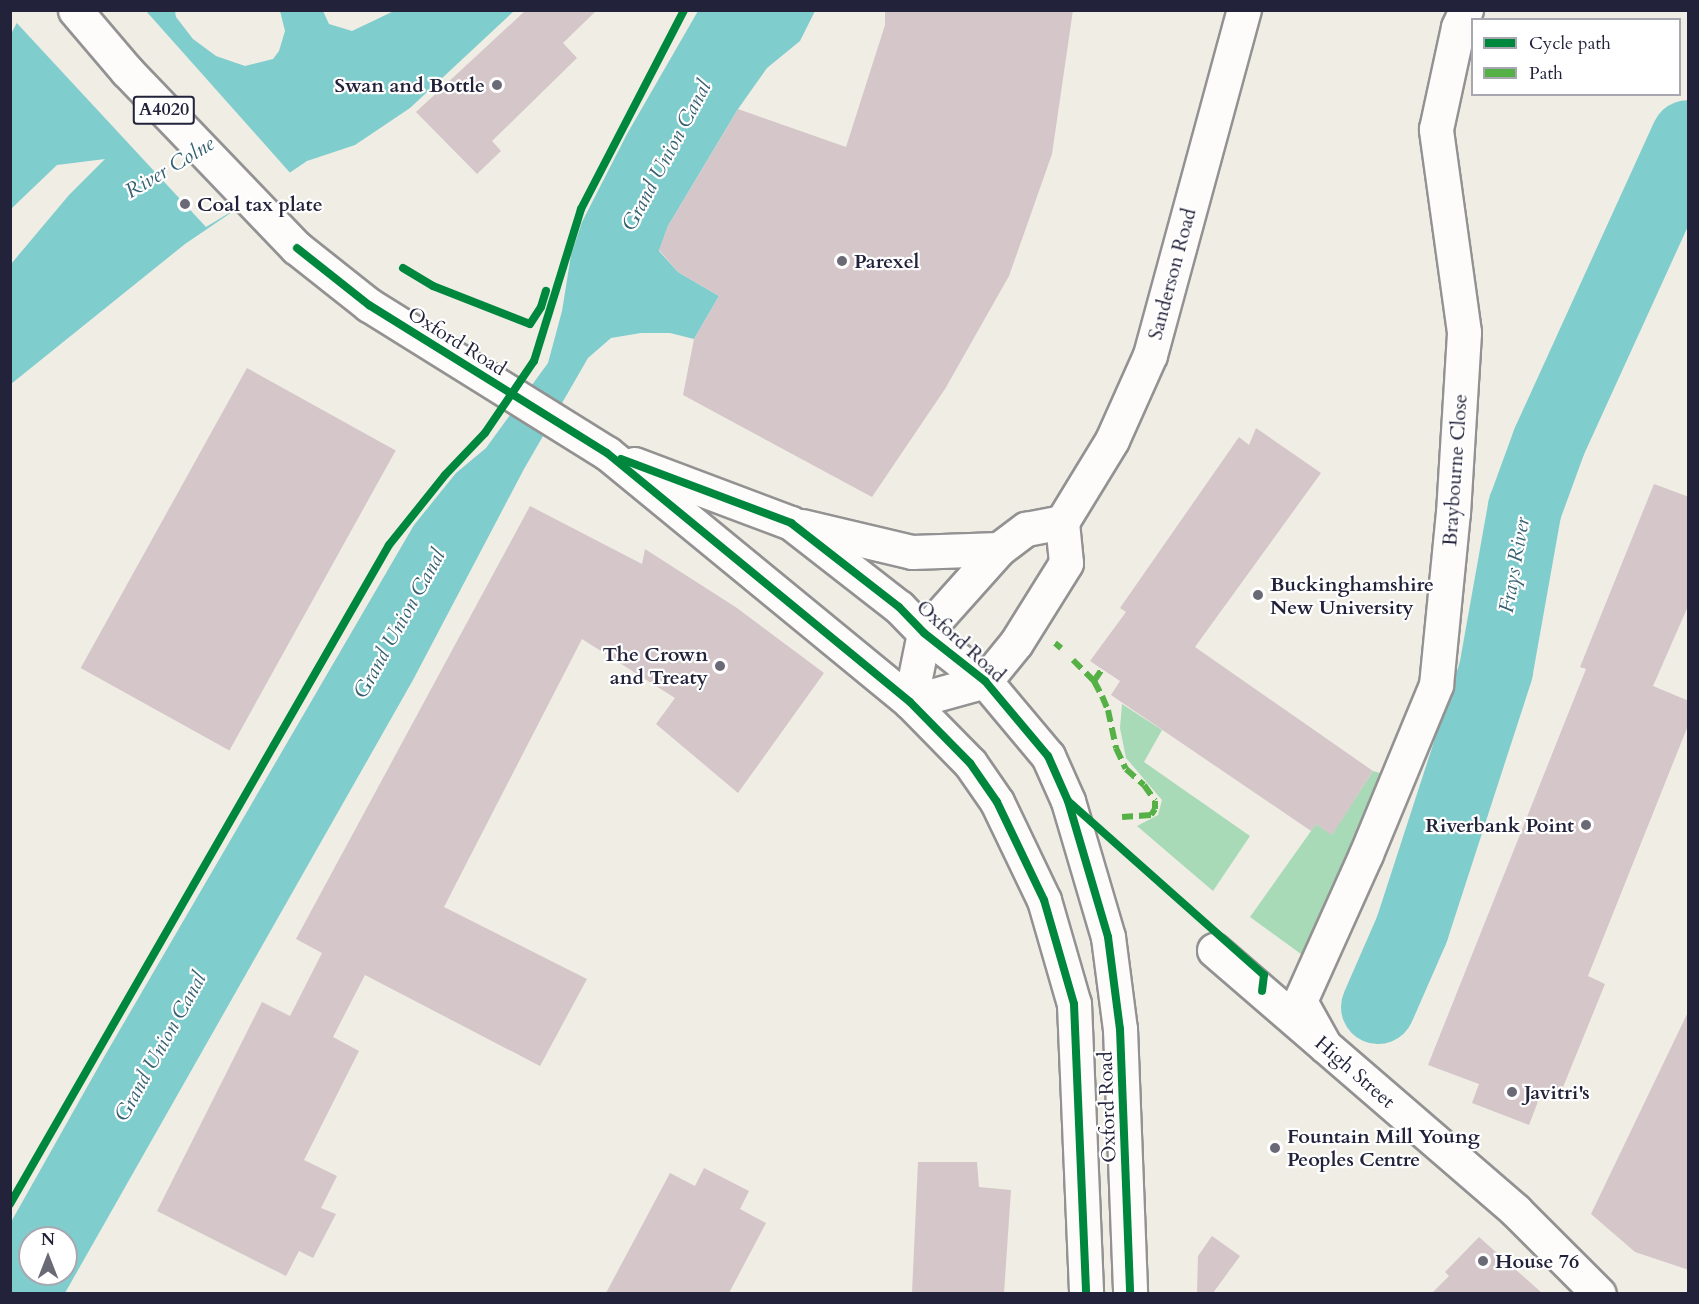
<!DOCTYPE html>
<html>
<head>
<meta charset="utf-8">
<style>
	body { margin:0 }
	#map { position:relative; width:1699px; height:1304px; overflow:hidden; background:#efede4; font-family:Cardo,serif }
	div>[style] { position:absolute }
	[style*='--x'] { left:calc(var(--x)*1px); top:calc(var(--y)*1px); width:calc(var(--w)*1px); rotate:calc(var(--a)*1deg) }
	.green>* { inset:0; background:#a9dab7 }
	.water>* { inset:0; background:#80cdce; transform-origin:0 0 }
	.pier>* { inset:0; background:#efede4 }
	.river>* { height:74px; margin:-37px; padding:0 37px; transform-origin:37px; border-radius:37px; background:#80cdce }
	.building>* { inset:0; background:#d5c6c9; transform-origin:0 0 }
	.roads { filter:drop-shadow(2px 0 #939292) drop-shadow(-2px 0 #939292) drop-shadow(0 2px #939292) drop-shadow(0 -2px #939292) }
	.minor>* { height:33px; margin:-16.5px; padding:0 16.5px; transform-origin:16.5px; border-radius:16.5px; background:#fdfcfb }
	.major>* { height:33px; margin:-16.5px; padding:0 16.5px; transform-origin:16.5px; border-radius:16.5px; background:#fdfcfb }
	.quiet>* { height:6px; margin-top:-3px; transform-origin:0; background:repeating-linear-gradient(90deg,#55b146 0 12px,transparent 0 18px) }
	.cycleway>* { height:8px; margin:-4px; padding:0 4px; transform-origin:4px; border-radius:4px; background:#00873e }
	.dots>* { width:16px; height:16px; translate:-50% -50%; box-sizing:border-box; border:3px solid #fff; border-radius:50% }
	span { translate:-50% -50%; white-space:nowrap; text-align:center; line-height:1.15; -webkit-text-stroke:4.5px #fff; paint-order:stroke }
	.shield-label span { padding:2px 4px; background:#fff; border:2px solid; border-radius:4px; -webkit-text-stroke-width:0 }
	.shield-label { font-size:18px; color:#22223b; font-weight:700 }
	.poi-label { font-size:20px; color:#22223b; font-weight:700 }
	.right { translate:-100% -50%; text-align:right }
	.left { translate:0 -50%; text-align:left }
	.street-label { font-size:20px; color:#22223b }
	.water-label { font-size:21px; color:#356172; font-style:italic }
	.frame { position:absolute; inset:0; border:12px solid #22223b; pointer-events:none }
	.legend { position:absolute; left:1471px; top:18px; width:210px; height:78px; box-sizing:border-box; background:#fff; border:2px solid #a7a7b1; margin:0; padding:8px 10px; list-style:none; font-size:18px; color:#22223b }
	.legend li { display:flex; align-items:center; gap:12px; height:30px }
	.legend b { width:30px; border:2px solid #a7a7b1 }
	.north { position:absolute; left:18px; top:1226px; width:60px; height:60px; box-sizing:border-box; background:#fff; border:2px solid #a7a7b1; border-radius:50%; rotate:0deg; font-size:16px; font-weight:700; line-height:24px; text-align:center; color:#22223b }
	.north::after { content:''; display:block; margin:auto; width:21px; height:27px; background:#6a6976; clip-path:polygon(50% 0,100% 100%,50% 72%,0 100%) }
</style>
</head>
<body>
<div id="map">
	<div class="green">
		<div style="clip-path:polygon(1122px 704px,1162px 730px,1144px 762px,1250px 836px,1213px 891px,1137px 826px,1158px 815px,1162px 800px,1126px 758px,1120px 728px)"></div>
		<div style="clip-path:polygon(1373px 771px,1383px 774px,1305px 957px,1250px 917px,1316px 824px,1332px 834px)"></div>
	</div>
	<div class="water">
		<div style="clip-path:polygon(23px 11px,175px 11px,176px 17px,193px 39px,216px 56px,245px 66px,273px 59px,279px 51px,285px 31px,280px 11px,323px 11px,329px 24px,352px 31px,394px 11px,514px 11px,410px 108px,355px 145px,307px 161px,185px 244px,11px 384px,11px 264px,69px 195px,105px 159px,57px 165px,11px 209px,11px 34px)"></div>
		<div style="clip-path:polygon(evenodd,698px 11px,815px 11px,800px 41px,767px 68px,738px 109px,668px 226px,659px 251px,678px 272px,719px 296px,694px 339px,670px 333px,641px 333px,611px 338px,588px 358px,524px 469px,413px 680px,65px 1293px,11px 1294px,11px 1222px,104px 1057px,414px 525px,456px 473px,486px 448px,548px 363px,562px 311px,571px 255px,582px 222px,627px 134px,698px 11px,30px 1238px,66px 1238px,66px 1274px,30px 1274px,30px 1238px)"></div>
		<div style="left:1393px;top:923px;width:42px;height:82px;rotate:18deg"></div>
	</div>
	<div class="pier">
		<div style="clip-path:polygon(20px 10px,146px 11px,292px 175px,206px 227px,14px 20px)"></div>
	</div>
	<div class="river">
		<div style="--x:1378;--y:1007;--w:85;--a:-66.4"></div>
		<div style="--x:1412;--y:929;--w:272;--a:-72"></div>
		<div style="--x:1496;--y:670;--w:165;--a:-79.9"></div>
		<div style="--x:1525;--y:508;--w:70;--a:-70"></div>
		<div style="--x:1549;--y:442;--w:335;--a:-65.5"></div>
	</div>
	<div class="building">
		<div style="clip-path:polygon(526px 10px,597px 10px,563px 43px,577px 58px,492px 141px,501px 151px,477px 174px,416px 112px)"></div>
		<div style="clip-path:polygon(885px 10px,1073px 10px,1052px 154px,1009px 276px,945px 389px,872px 497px,683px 395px,694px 339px,719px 296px,678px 272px,659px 250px,668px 226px,738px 109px,846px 147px,885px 25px)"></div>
		<div style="left:247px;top:368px;width:170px;height:343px;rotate:29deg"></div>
		<div style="clip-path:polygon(1256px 428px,1321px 473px,1195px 647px,1373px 771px,1332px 835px,1316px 824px,1311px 831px,1111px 695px,1120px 681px,1090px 661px,1126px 612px,1120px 608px,1239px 437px,1249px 445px)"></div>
		<div style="clip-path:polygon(1654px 484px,1689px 497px,1689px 604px,1653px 686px,1689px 701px,1689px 723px,1588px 976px,1605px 984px,1559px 1097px,1542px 1091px,1529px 1125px,1472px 1103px,1479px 1084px,1428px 1065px,1586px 669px,1580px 667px)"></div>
		<div style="clip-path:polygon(530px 506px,642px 564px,645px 549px,737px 608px,824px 673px,738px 793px,656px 724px,675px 698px,582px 639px,444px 907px,587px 979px,540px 1066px,365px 975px,333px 1037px,359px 1051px,304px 1160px,337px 1176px,321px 1208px,336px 1214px,313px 1258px,299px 1251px,286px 1276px,157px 1211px,262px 1002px,290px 1016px,322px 953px,296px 939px)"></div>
		<div style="clip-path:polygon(1689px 1010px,1689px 1270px,1635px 1252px,1591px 1214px)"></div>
		<div style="clip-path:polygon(918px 1162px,977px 1162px,979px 1187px,1011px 1190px,1004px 1293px,912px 1293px)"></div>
		<div style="clip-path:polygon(704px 1168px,749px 1191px,740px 1209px,766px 1223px,729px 1293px,606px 1293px,670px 1173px,695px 1186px)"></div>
		<div style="clip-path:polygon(1212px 1236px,1240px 1256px,1213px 1293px,1197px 1293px,1198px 1256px)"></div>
		<div style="clip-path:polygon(1479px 1237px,1507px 1262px,1542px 1293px,1432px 1293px,1449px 1276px,1445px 1272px)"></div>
	</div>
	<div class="roads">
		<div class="minor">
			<div style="--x:1062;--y:522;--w:96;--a:-58.6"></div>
			<div style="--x:1112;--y:440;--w:93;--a:-65.9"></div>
			<div style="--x:1150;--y:355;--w:358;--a:-74.8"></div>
			<div style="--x:1062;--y:522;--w:41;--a:84.4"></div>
			<div style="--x:1066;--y:563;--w:94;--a:122"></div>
			<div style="--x:1016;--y:643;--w:49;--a:129.2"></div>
			<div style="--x:985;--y:681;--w:78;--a:164.4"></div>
			<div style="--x:910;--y:702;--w:70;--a:-78.5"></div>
			<div style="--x:924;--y:633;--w:113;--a:-48.2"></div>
			<div style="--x:999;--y:549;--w:34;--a:-37"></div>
			<div style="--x:1026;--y:529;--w:37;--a:-11"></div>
			<div style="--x:1214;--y:950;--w:399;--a:40.8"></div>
			<div style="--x:1516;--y:1211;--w:117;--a:45"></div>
			<div style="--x:1325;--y:1046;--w:51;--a:-119.1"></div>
			<div style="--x:1300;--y:1001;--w:161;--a:-65.8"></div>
			<div style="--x:1366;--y:854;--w:183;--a:-67.5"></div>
			<div style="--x:1436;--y:685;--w:173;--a:-84.4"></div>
			<div style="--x:1453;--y:513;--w:181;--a:-86.5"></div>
			<div style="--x:1464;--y:332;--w:205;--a:-97.9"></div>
			<div style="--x:1436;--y:129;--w:104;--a:-77.8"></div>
			<div style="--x:1458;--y:27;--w:19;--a:-65"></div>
		</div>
		<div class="major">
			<div style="--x:75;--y:10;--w:80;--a:49.6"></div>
			<div style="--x:127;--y:71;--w:245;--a:46.2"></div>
			<div style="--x:297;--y:248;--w:92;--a:38.4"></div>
			<div style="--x:369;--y:305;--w:280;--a:31.9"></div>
			<div style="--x:607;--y:453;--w:392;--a:39.4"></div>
			<div style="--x:910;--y:702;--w:86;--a:45.5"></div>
			<div style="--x:970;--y:763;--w:47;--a:55.3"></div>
			<div style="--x:997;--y:802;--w:109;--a:64.4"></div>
			<div style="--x:1044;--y:900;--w:108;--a:73.9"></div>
			<div style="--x:1074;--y:1004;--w:290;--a:87.6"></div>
			<div style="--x:634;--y:464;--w:168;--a:20.6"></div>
			<div style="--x:791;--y:523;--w:137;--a:37.9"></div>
			<div style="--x:899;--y:607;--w:36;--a:46"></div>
			<div style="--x:924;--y:633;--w:78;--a:38.2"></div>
			<div style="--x:985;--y:681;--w:98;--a:50"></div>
			<div style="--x:1048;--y:756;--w:49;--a:66"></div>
			<div style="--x:1068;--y:801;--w:142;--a:73.6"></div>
			<div style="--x:1108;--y:937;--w:93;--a:82.6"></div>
			<div style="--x:1120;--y:1029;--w:265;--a:87.8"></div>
			<div style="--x:802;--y:526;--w:113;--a:13.3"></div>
			<div style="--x:912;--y:552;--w:87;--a:-2"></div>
		</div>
	</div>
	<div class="quiet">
		<div style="--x:1055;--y:643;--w:8;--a:40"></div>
		<div style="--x:1073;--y:660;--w:30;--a:45"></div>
		<div style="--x:1094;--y:681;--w:17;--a:62"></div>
		<div style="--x:1102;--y:696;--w:15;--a:67"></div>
		<div style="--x:1108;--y:710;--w:39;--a:78"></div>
		<div style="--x:1116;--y:748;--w:23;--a:65"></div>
		<div style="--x:1126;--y:769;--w:24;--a:42"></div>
		<div style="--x:1144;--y:785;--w:19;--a:55"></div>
		<div style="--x:1155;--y:801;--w:8;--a:90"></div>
		<div style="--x:1155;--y:809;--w:7;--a:124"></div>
		<div style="--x:1151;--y:815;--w:29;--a:176"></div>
		<div style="--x:1094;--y:681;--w:14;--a:-56"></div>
	</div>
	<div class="cycleway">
		<div style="--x:297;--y:248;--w:92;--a:38.4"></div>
		<div style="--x:369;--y:305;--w:280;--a:31.9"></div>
		<div style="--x:607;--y:453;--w:392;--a:39.4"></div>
		<div style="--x:910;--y:702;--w:86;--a:45.5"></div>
		<div style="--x:970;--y:763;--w:47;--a:55.3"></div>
		<div style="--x:997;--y:802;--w:109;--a:64.4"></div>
		<div style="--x:1044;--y:900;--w:108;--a:73.9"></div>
		<div style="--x:1074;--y:1004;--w:290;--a:87.6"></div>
		<div style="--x:403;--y:268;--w:35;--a:31"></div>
		<div style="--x:433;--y:286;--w:104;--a:21.4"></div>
		<div style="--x:530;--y:324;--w:20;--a:-57"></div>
		<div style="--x:541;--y:307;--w:17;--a:-73"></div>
		<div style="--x:621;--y:459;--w:182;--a:20.6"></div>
		<div style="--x:791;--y:523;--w:137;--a:37.9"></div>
		<div style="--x:899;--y:607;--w:36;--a:46"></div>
		<div style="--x:924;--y:633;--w:78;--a:38.2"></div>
		<div style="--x:985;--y:681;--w:98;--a:50"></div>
		<div style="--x:1048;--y:756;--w:49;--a:66"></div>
		<div style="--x:1068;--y:801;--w:142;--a:73.6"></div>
		<div style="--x:1108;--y:937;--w:93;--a:82.6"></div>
		<div style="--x:1120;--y:1029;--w:265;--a:87.8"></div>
		<div style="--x:1068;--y:801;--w:262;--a:41.6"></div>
		<div style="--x:1264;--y:975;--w:16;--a:97"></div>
		<div style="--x:10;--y:1204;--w:760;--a:-60.1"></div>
		<div style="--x:389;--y:545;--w:90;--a:-51.3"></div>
		<div style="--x:445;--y:475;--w:58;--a:-46.4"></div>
		<div style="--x:485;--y:433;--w:87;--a:-55.8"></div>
		<div style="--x:534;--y:361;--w:159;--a:-72.8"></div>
		<div style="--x:581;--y:209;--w:224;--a:-62.6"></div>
	</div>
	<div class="dots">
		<div style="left:497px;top:85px;background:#6a6976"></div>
		<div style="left:185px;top:204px;background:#6a6976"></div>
		<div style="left:842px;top:261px;background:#6a6976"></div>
		<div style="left:1258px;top:595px;background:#6a6976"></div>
		<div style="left:720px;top:666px;background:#6a6976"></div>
		<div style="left:1586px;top:825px;background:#6a6976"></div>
		<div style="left:1512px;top:1092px;background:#6a6976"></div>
		<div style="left:1275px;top:1148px;background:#6a6976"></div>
		<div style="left:1483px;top:1261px;background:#6a6976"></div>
	</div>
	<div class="shield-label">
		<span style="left:164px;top:110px">A4020</span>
	</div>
	<div class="poi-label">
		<span class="right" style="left:485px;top:85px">Swan and Bottle</span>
		<span class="left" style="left:197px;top:204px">Coal tax plate</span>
		<span class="left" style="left:854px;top:261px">Parexel</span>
		<span class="left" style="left:1270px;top:596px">Buckinghamshire<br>New University</span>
		<span class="right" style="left:708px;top:666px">The Crown<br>and Treaty</span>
		<span class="right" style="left:1574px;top:825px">Riverbank Point</span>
		<span class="left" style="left:1524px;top:1092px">Javitri's</span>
		<span class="left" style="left:1287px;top:1148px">Fountain Mill Young<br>Peoples Centre</span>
		<span class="left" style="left:1495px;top:1261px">House 76</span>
	</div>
	<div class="street-label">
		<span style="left:1172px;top:274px;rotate:-75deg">Sanderson Road</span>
		<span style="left:457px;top:341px;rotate:32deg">Oxford Road</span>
		<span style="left:1455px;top:470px;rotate:-86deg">Braybourne Close</span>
		<span style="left:961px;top:641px;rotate:42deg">Oxford Road</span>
		<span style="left:1355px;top:1072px;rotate:41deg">High Street</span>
		<span style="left:1107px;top:1107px;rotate:-92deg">Oxford Road</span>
	</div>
	<div class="water-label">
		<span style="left:667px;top:156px;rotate:-62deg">Grand Union Canal</span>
		<span style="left:170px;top:168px;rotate:-31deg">River Colne</span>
		<span style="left:1515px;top:565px;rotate:-80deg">Frays River</span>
		<span style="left:400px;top:624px;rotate:-61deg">Grand Union Canal</span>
		<span style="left:161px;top:1047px;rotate:-61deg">Grand Union Canal</span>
	</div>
	<div class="frame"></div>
	<ul class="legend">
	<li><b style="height:8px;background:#00873e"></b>Cycle path</li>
	<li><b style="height:8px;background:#55b146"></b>Path</li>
	</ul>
	<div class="north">N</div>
</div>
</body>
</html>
